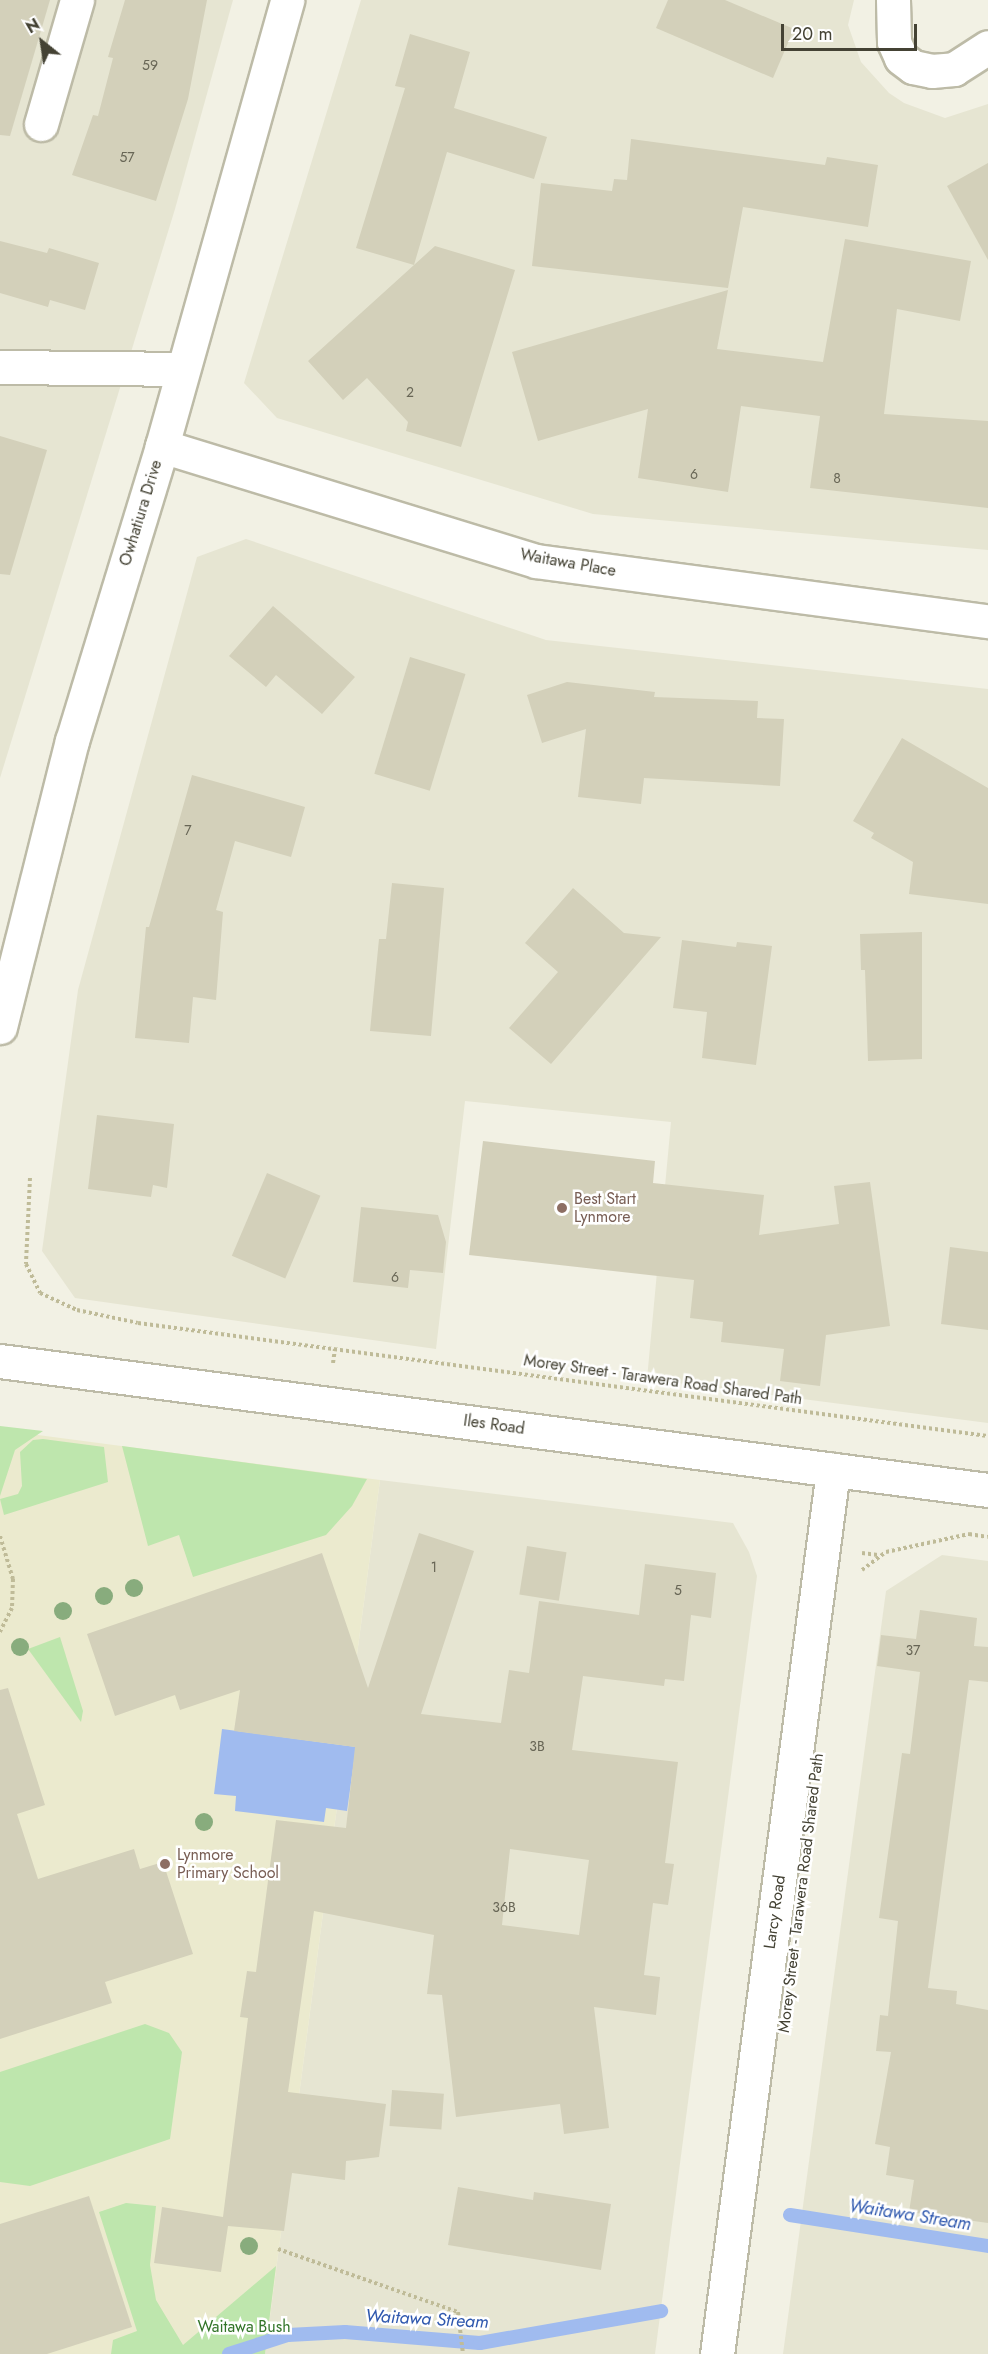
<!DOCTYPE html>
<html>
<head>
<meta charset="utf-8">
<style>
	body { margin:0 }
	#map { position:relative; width:988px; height:2354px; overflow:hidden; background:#f2f1e4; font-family:Jost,sans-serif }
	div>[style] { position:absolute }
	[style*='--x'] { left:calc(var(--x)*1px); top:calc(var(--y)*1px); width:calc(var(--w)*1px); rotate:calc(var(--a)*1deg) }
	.residential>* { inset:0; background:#e6e5d2 }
	.education>* { inset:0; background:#ebeace }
	.green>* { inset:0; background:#bee6ad }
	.water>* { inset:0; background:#a0bbef }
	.stream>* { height:14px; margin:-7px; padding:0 7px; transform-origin:7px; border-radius:7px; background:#a0bbef }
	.building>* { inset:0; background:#d3d0ba; transform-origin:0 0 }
	.path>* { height:4px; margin-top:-2px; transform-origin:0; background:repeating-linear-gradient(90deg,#bfbb98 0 3px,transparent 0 6px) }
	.roads { filter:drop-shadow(2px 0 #bdbba7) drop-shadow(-2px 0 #bdbba7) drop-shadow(0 2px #bdbba7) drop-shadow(0 -2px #bdbba7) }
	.minor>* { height:33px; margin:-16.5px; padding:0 16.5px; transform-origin:16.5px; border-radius:16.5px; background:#fff }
	.trees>* { width:18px; height:18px; margin:-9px; border-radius:50%; background:#88ac7d }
	.dots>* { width:16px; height:16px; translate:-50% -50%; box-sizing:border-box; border:3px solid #fff; border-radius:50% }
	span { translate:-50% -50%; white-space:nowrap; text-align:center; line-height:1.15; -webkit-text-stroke:5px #fff; paint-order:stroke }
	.number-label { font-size:14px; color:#686656 }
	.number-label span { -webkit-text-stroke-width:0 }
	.street-label { font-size:16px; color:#444234 }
	.education-label { font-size:16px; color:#785e54 }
	.left { translate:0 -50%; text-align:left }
	.park-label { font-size:16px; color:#327428 }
	.water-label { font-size:18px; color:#2f58ae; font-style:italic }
	.north { position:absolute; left:12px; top:12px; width:60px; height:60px; -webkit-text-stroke:4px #fff; paint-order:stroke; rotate:330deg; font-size:16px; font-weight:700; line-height:24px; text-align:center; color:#444234 }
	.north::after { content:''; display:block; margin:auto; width:21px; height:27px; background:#444234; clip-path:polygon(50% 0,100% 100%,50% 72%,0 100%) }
	.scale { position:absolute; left:781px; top:24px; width:136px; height:27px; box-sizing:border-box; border:3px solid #444234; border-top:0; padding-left:8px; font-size:18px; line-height:21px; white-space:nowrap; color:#444234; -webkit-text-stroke:4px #fff; paint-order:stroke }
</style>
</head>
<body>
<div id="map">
	<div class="residential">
		<div style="clip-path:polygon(0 0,233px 0,175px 209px,0 778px)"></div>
		<div style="clip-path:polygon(361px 0,854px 0,848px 25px,861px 62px,889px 93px,904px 103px,945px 118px,988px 104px,988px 550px,593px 514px,277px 418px,244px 383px)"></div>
		<div style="clip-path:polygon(246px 539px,546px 640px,988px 689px,988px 1423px,647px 1379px,671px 1122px,465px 1101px,436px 1349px,75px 1298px,42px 1251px,78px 990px,197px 557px)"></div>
		<div style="clip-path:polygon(380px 1480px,733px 1523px,749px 1552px,757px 1576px,655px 2354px,265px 2354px)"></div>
		<div style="clip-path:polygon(942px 1555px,988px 1561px,988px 2354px,783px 2354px,886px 1591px)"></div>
	</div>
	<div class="education">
		<div style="clip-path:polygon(0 1430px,380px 1480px,265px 2354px,0 2354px)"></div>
	</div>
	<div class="green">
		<div style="clip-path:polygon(0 1426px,43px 1431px,15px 1450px,0 1496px)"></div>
		<div style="clip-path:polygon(43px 1439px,104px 1447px,108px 1482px,4px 1515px,0 1499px,18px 1494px,22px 1486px,20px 1452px,33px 1440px)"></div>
		<div style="clip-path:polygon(122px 1446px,367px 1479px,352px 1506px,326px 1535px,193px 1577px,179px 1535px,148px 1546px)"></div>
		<div style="clip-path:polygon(60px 1637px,83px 1711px,81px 1722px,28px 1649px)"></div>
		<div style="clip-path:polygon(145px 2024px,169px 2033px,182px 2052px,170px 2139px,30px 2186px,0 2182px,0 2072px)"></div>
		<div style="clip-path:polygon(126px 2203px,156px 2206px,150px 2265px,156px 2300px,183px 2345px,276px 2266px,265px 2354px,111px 2354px,113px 2340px,137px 2331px,99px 2212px)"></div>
	</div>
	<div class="water">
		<div style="clip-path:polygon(222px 1729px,356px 1747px,347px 1811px,326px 1808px,324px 1822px,235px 1811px,236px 1796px,214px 1794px)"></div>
	</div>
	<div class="stream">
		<div style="--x:790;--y:2215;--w:200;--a:8.9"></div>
		<div style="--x:229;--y:2354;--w:62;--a:-17.9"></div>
		<div style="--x:288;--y:2335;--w:57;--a:-3"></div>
		<div style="--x:345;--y:2332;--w:135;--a:4.7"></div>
		<div style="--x:480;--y:2343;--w:184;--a:-10"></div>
	</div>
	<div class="building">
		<div style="clip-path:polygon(0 0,50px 0,10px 136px,0 135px)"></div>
		<div style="clip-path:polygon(125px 0,207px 0,188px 99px,156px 201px,72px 175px,93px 115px,98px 116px,113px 58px,108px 57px)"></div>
		<div style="clip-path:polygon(668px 0,725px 0,794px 29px,773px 78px,656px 28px)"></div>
		<div style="clip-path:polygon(410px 34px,470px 52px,454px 108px,547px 137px,534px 179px,447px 152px,414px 265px,435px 246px,515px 270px,461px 447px,406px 431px,408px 422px,367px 378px,343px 400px,308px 361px,414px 265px,356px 248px,405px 88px,395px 86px)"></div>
		<div style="clip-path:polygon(631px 139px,825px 165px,827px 157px,878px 165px,868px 227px,743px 207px,728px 288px,532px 266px,541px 183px,612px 191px,614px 179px,627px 180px)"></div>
		<div style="clip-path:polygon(988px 163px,988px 260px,947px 186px)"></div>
		<div style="clip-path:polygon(845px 239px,971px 261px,960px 321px,897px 309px,884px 414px,988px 421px,988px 508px,810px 488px,820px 416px,741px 406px,728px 492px,638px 478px,648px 409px,538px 441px,512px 352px,728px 290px,717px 349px,823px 362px)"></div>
		<div style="clip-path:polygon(0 241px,47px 253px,49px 248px,99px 263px,85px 310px,50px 300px,48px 307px,0 293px)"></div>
		<div style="clip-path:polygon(0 436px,47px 450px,10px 575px,0 574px)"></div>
		<div style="clip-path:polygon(273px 606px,355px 677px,322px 714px,276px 675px,266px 687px,229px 656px)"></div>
		<div style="left:410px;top:657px;width:58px;height:122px;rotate:17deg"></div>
		<div style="clip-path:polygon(567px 682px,655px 692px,654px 697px,758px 701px,757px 718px,784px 719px,780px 786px,644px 778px,641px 804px,578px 797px,586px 729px,542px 743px,527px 695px)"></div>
		<div style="clip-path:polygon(902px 738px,988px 788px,988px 904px,909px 894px,913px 862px,871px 838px,874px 833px,853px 821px)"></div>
		<div style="clip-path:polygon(192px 775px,305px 807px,291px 857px,235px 841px,216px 910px,223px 912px,216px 1000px,193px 997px,189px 1043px,135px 1038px,146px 927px,149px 927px)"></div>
		<div style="clip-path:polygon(392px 883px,444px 888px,431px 1036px,370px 1031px,379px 939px,386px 939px)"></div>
		<div style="clip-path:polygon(573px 888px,624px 933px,661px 937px,551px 1064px,509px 1028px,558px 972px,525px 943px)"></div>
		<div style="clip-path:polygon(922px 932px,922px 1059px,868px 1061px,865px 970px,861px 970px,860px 934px)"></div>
		<div style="clip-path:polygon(682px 940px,736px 947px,737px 942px,772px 946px,756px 1065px,702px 1058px,707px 1012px,673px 1008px)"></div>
		<div style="clip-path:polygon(97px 1115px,174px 1124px,167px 1188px,153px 1185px,151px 1197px,88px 1189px)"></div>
		<div style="clip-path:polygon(483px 1141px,655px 1161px,653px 1183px,764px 1195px,759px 1235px,839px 1224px,834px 1186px,870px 1182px,890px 1326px,826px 1335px,820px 1386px,780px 1381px,784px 1349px,721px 1342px,723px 1322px,690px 1318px,694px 1280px,469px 1255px)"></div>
		<div style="left:267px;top:1173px;width:58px;height:90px;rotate:23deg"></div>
		<div style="clip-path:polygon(361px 1207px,438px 1215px,446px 1242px,443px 1273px,410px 1270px,408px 1288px,353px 1282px)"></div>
		<div style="clip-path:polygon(950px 1247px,988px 1252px,988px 1330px,941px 1324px)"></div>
		<div style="clip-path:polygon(evenodd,419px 1533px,474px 1551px,421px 1714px,501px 1723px,509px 1670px,529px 1673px,539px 1601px,639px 1615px,645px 1564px,716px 1573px,711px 1618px,691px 1615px,684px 1681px,665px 1679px,664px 1686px,583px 1676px,572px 1750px,678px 1762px,665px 1863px,674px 1864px,668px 1905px,653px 1903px,644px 1975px,660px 1977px,656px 2015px,594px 2007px,609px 2128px,564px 2134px,560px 2104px,456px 2117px,442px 1995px,427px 1994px,434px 1935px,314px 1911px,288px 2092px,386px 2104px,379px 2157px,346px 2161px,345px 2180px,292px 2173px,284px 2231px,228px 2226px,221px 2272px,154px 2263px,162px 2207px,223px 2217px,248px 2018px,240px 2017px,247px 1971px,256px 1972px,276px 1820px,346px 1828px,355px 1747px,234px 1731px,240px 1690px,180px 1710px,175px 1695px,115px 1716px,87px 1634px,322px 1553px,368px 1688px,419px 1533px,510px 1849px,589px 1860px,579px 1935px,502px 1925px,510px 1849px)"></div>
		<div style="left:527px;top:1546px;width:40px;height:49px;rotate:9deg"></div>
		<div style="clip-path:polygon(920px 1610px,977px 1618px,974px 1646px,988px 1647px,988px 1682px,969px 1680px,928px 1988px,957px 1991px,956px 2004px,988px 2010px,988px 2223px,909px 2212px,914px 2180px,886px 2175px,890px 2147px,875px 2144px,891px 2052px,876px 2051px,880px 2015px,888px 2016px,898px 1921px,879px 1918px,902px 1753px,910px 1754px,920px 1672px,877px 1666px,881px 1635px,916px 1639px)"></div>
		<div style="clip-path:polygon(8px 1688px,45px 1805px,17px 1814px,38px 1879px,134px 1849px,140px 1869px,163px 1862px,193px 1954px,105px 1982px,112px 2003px,0 2039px,0 1690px)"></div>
		<div style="left:392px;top:2090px;width:52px;height:36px;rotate:4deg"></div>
		<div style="clip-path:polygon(458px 2187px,533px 2200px,534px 2192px,611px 2204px,601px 2270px,448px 2245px)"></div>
		<div style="clip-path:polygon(89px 2196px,132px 2327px,47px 2354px,0 2354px,0 2224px)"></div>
	</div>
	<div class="path">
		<div style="--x:30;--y:1178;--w:86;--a:92.7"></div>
		<div style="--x:26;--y:1264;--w:32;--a:64"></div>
		<div style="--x:40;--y:1293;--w:41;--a:24.7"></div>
		<div style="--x:77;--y:1310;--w:62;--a:12"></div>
		<div style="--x:138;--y:1323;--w:857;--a:7.57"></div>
		<div style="--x:333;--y:1363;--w:14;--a:-82"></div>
		<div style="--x:0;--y:1536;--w:45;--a:73.2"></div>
		<div style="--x:13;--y:1579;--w:29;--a:92"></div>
		<div style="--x:12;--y:1608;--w:27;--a:117"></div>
		<div style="--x:862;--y:1553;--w:16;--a:7"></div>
		<div style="--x:862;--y:1570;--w:30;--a:-37"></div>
		<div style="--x:886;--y:1552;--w:85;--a:-12.2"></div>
		<div style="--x:969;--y:1534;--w:19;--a:9"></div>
		<div style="--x:278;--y:2249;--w:191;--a:19.3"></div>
		<div style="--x:458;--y:2312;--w:42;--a:83.2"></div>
	</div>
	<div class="roads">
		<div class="minor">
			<div style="--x:893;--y:0;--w:42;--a:88.6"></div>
			<div style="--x:894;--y:42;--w:17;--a:66"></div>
			<div style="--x:901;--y:58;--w:15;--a:37"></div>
			<div style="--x:913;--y:67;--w:19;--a:12"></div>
			<div style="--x:932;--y:71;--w:22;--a:-5"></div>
			<div style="--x:954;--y:69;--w:40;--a:-32.9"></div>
			<div style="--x:41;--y:124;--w:129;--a:-73.8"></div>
			<div style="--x:0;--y:367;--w:181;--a:0.6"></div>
			<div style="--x:162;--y:446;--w:391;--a:17.1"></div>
			<div style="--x:536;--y:561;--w:456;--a:7.6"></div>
			<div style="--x:0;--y:1027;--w:295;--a:-75.9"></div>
			<div style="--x:72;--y:741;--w:308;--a:-73"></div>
			<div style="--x:162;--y:446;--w:463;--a:-74.3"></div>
			<div style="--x:0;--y:1361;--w:996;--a:7.44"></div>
			<div style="--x:717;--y:2354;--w:892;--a:-82.52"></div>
		</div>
	</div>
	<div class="trees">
		<div style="left:134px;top:1588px"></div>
		<div style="left:104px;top:1596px"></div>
		<div style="left:63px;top:1611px"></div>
		<div style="left:20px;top:1647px"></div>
		<div style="left:204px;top:1822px"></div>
		<div style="left:249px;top:2246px"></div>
	</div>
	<div class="dots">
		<div style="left:562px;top:1208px;background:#8d6e63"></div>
		<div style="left:165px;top:1864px;background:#8d6e63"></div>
	</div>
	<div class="number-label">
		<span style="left:150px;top:65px">59</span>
		<span style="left:127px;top:157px">57</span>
		<span style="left:410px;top:392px">2</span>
		<span style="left:694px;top:474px">6</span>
		<span style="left:837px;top:478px">8</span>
		<span style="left:188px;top:830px">7</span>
		<span style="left:395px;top:1277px">6</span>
		<span style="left:434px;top:1567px">1</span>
		<span style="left:678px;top:1590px">5</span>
		<span style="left:913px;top:1650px">37</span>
		<span style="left:537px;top:1746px">3B</span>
		<span style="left:504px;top:1907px">36B</span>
	</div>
	<div class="street-label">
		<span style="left:141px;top:513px;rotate:-73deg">Owhatiura Drive</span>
		<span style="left:568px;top:563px;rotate:10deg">Waitawa Place</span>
		<span style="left:663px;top:1380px;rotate:8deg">Morey Street - Tarawera Road Shared Path</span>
		<span style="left:494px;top:1425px;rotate:8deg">Iles Road</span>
		<span style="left:801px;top:1893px;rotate:-83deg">Morey Street - Tarawera Road Shared Path</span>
		<span style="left:775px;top:1912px;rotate:-82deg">Larcy Road</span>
	</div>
	<div class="education-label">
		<span class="left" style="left:574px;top:1208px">Best Start<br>Lynmore</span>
		<span class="left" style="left:177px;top:1864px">Lynmore<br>Primary School</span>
	</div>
	<div class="park-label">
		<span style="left:244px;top:2327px">Waitawa Bush</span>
	</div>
	<div class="water-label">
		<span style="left:910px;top:2215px;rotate:9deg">Waitawa Stream</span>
		<span style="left:427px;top:2319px;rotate:3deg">Waitawa Stream</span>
	</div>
	<div class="north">N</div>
	<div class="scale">20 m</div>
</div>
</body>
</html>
